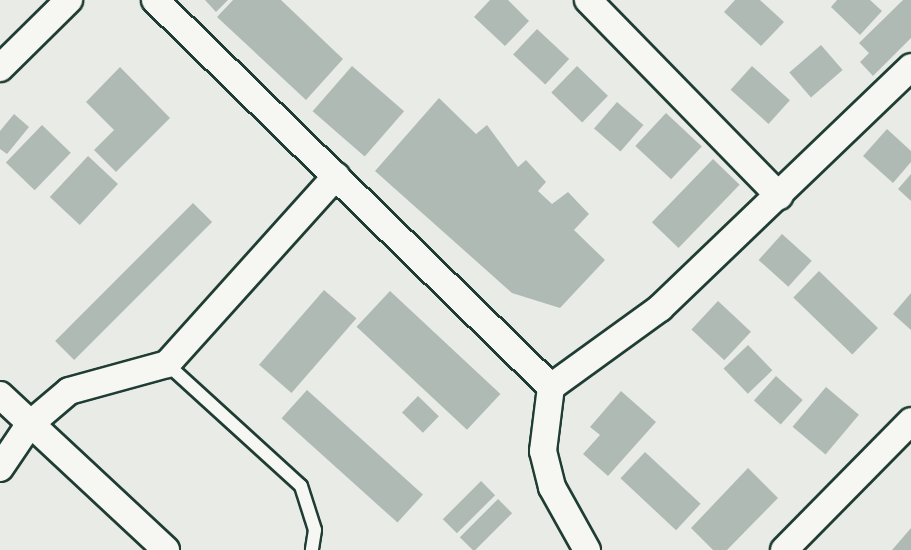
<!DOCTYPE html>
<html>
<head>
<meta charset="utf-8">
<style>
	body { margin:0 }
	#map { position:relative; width:911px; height:550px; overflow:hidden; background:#e9ebe7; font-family:"Patrick Hand",sans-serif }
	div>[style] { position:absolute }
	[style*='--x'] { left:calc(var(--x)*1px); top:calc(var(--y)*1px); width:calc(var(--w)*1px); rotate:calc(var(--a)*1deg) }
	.building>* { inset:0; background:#b0bab5; transform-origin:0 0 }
	.roads { filter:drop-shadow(2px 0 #1f3d34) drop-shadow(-2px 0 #1f3d34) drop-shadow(0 2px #1f3d34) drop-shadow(0 -2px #1f3d34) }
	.lane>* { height:12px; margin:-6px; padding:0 6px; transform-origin:6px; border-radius:6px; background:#f6f6f2 }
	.street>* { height:26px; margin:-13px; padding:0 13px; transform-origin:13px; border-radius:13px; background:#f6f6f2 }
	span { translate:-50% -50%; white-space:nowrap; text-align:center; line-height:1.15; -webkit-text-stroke:4.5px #f6f6f2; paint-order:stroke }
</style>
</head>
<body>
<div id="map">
	<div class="building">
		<div style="clip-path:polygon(205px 0,228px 0,216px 12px)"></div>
		<div style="clip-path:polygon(233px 0,281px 0,343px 59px,306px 100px,217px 17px)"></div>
		<div style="clip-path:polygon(490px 0,508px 0,529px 21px,505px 46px,474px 17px)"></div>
		<div style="clip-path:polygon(735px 0,760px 0,784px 22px,761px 46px,724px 12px)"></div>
		<div style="clip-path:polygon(837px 0,870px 0,882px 11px,860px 35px,831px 7px)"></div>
		<div style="clip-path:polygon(903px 0,911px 0,911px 38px,873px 76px,860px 62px,869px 53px,859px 43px)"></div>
		<div style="left:537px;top:29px;width:44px;height:35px;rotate:43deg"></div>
		<div style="left:821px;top:45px;width:33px;height:42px;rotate:49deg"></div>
		<div style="left:352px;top:66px;width:69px;height:60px;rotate:41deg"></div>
		<div style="left:577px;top:66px;width:43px;height:37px;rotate:44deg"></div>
		<div style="left:752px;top:66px;width:51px;height:32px;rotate:42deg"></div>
		<div style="clip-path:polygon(120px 67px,170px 118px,116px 172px,94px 150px,114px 130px,86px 102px)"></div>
		<div style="clip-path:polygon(439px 98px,476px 134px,487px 125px,518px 167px,526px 160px,546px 182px,538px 191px,552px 204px,568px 192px,589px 214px,574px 230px,605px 260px,560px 308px,512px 293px,375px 171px)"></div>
		<div style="left:617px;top:102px;width:35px;height:35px;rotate:41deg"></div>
		<div style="left:666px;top:113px;width:49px;height:45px;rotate:43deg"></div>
		<div style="clip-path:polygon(14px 114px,29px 127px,7px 154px,0 149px,0 131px)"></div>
		<div style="left:42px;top:125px;width:40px;height:52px;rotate:44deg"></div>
		<div style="clip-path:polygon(887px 129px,911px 151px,911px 162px,893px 183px,863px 156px)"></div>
		<div style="left:88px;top:156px;width:41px;height:56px;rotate:43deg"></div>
		<div style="left:713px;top:159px;width:37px;height:88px;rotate:44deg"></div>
		<div style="clip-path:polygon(911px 174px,911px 201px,898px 189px)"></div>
		<div style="left:193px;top:203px;width:27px;height:195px;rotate:45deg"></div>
		<div style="left:782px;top:234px;width:40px;height:35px;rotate:42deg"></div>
		<div style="left:819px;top:271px;width:82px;height:37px;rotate:44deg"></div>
		<div style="left:324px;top:290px;width:43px;height:99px;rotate:41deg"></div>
		<div style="left:390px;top:291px;width:151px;height:49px;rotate:43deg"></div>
		<div style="clip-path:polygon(911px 293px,911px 330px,893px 314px)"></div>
		<div style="left:718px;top:301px;width:45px;height:39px;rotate:43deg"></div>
		<div style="left:748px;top:345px;width:35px;height:34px;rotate:46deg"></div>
		<div style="left:776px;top:376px;width:36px;height:33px;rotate:42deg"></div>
		<div style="left:826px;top:387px;width:43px;height:52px;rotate:40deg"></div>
		<div style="left:307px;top:390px;width:156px;height:38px;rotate:42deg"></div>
		<div style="clip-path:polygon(621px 391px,656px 422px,608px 476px,583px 454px,600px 435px,590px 427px)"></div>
		<div style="left:418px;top:396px;width:29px;height:23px;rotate:44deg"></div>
		<div style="left:645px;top:452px;width:76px;height:36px;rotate:43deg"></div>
		<div style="clip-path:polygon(748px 468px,778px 498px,727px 550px,713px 550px,691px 528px)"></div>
		<div style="left:481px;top:481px;width:20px;height:54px;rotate:45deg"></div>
		<div style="left:498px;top:499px;width:20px;height:54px;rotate:45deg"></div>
		<div style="clip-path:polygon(911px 528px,911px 550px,892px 550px)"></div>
	</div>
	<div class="roads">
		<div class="lane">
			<div style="--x:167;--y:364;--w:181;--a:42.3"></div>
			<div style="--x:301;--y:486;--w:46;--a:72.3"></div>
			<div style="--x:315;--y:530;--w:20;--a:99"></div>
		</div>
		<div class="street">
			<div style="--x:155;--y:0;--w:554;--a:44.34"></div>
			<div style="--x:588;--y:0;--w:274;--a:45.7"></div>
			<div style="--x:0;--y:68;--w:97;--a:-44.6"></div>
			<div style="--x:0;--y:395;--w:227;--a:43"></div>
			<div style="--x:0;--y:468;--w:52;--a:-56"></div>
			<div style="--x:29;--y:425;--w:52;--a:-40.4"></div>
			<div style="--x:69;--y:391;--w:102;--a:-15.4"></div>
			<div style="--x:167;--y:364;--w:253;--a:-48"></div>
			<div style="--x:587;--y:550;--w:72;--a:-119.1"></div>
			<div style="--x:552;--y:487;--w:37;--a:-104"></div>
			<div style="--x:543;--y:451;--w:64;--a:-82.9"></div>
			<div style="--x:551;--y:387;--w:135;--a:-35.9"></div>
			<div style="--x:660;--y:308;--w:348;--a:-43.8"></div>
			<div style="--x:784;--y:550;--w:181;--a:-45.4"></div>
		</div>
	</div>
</div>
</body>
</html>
